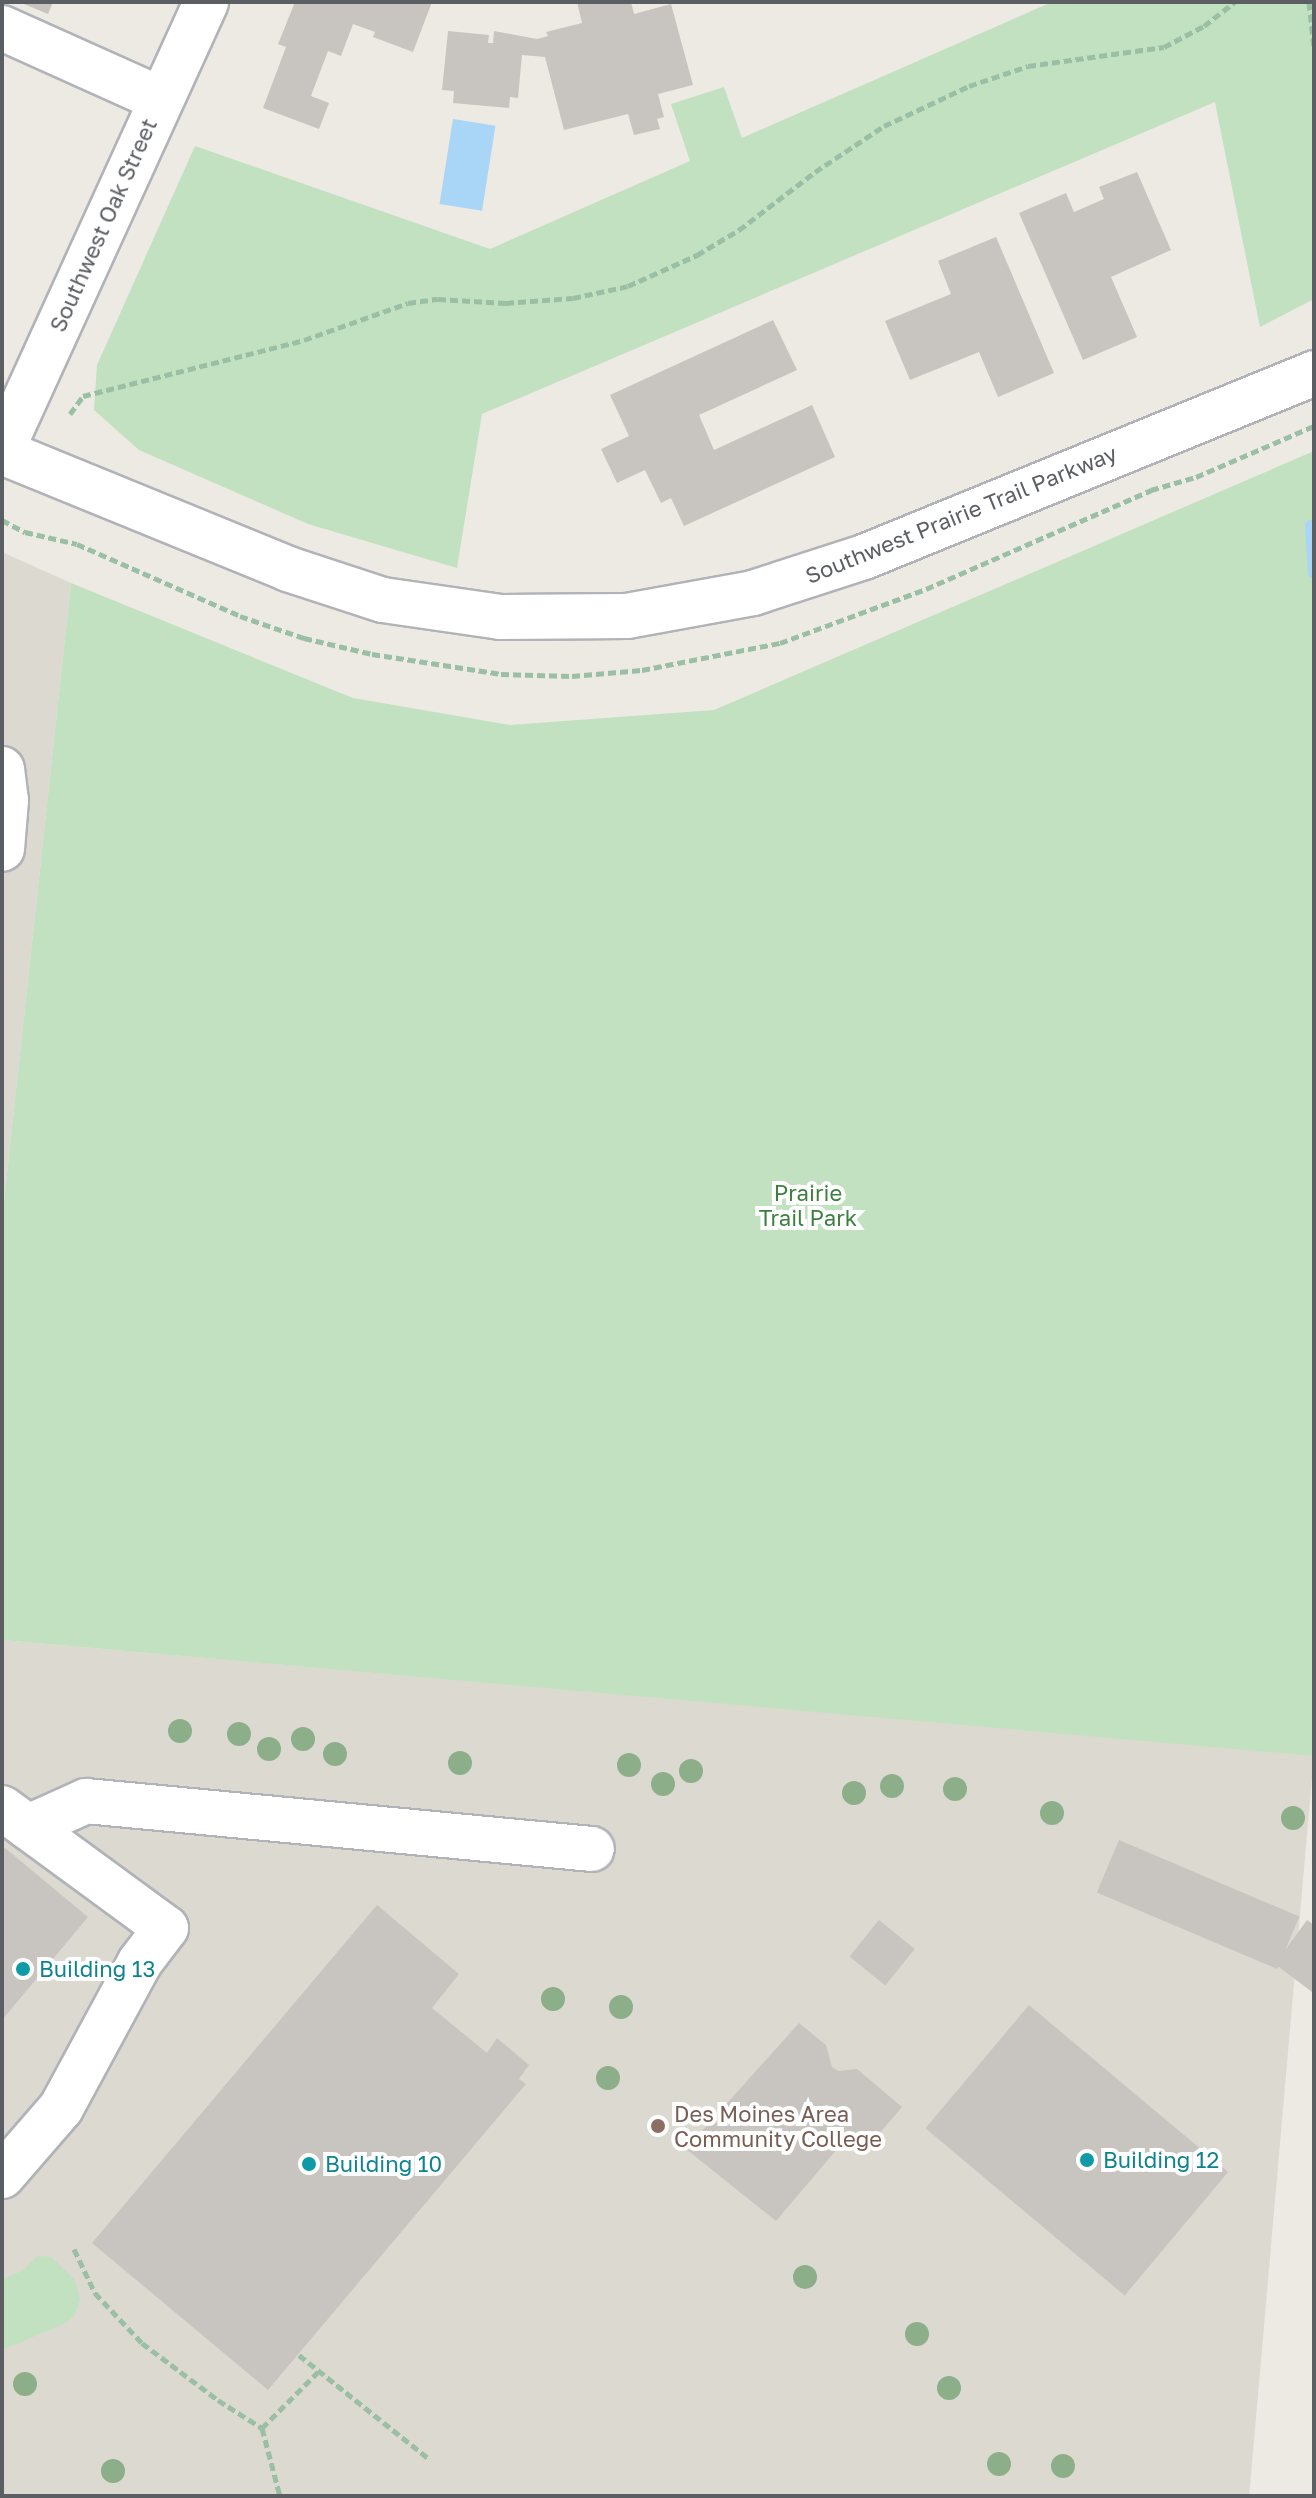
<!DOCTYPE html>
<html>
<head>
<meta charset="utf-8">
<style>
	body { margin:0 }
	#map { position:relative; width:1316px; height:2498px; overflow:hidden; background:#eceae3; font-family:"Golos Text",sans-serif }
	div>[style] { position:absolute }
	[style*='--x'] { left:calc(var(--x)*1px); top:calc(var(--y)*1px); width:calc(var(--w)*1px); rotate:calc(var(--a)*1deg) }
	.education>* { inset:0; background:#dcd9d1; transform-origin:0 0 }
	.green>* { inset:0; background:#c2e1c1 }
	.water>* { inset:0; background:#a9d5f6; transform-origin:0 0 }
	.stream>* { height:12px; margin:-6px; padding:0 6px; transform-origin:6px; border-radius:6px; background:#a9d5f6 }
	.building>* { inset:0; background:#c8c5c0; transform-origin:0 0 }
	.path>* { height:5px; margin-top:-2.5px; transform-origin:0; background:repeating-linear-gradient(90deg,#9abfa4 0 8px,transparent 0 12px) }
	.roads { filter:drop-shadow(2px 0 #b0b3b7) drop-shadow(-2px 0 #b0b3b7) drop-shadow(0 2px #b0b3b7) drop-shadow(0 -2px #b0b3b7) }
	.minor>* { height:44px; margin:-22px; padding:0 22px; transform-origin:22px; border-radius:22px; background:#fff }
	.trees>* { width:24px; height:24px; margin:-12px; border-radius:50%; background:#8caf89 }
	.dots>* { width:22px; height:22px; translate:-50% -50%; box-sizing:border-box; border:4px solid #fff; border-radius:50% }
	span { translate:-50% -50%; white-space:nowrap; text-align:center; line-height:1.15; -webkit-text-stroke:8px #fff; paint-order:stroke }
	.street-label { font-size:22px; color:#5b5e62 }
	.park-label { font-size:22px; color:#3d7f3f }
	.culture-label { font-size:22px; color:#0d838f }
	.left { translate:0 -50%; text-align:left }
	.education-label { font-size:22px; color:#785e54 }
	.frame { position:absolute; inset:0; border:4px solid #5b5e62; pointer-events:none }
</style>
</head>
<body>
<div id="map">
	<div class="education">
		<div style="clip-path:polygon(2px 552px,71px 583px,2px 1220px)"></div>
		<div style="left:2px;top:1640px;width:1317px;height:856px;rotate:5deg"></div>
	</div>
	<div class="green">
		<div style="clip-path:polygon(1052px 2px,1314px 2px,1314px 299px,1260px 327px,1215px 102px,482px 414px,457px 568px,308px 524px,139px 450px,94px 410px,97px 365px,195px 146px,490px 249px,690px 161px,671px 104px,724px 87px,742px 138px)"></div>
		<div style="clip-path:polygon(1314px 451px,1314px 1756px,2px 1640px,2px 1220px,71px 583px,353px 698px,510px 725px,714px 710px)"></div>
		<div style="clip-path:polygon(38px 2256px,51px 2257px,75px 2280px,80px 2299px,75px 2315px,66px 2323px,2px 2350px,2px 2279px,22px 2271px)"></div>
	</div>
	<div class="water">
		<div style="left:453px;top:119px;width:43px;height:86px;rotate:9deg"></div>
	</div>
	<div class="stream">
		<div style="--x:1311;--y:526;--w:47;--a:86.3"></div>
	</div>
	<div class="building">
		<div style="clip-path:polygon(19px 2px,53px 2px,48px 14px)"></div>
		<div style="clip-path:polygon(295px 2px,432px 2px,413px 52px,373px 37px,375px 32px,353px 24px,341px 56px,328px 51px,311px 96px,329px 103px,319px 129px,263px 108px,286px 47px,278px 44px)"></div>
		<div style="clip-path:polygon(577px 2px,631px 2px,634px 14px,671px 4px,693px 85px,658px 94px,664px 117px,657px 119px,660px 129px,634px 135px,628px 114px,564px 130px,545px 57px,522px 55px,518px 98px,510px 97px,509px 108px,453px 103px,454px 91px,442px 90px,448px 31px,489px 35px,488px 43px,493px 43px,494px 31px,537px 39px,548px 36px,546px 32px,582px 23px)"></div>
		<div style="clip-path:polygon(1137px 172px,1171px 250px,1111px 277px,1137px 337px,1083px 360px,1019px 213px,1066px 193px,1074px 212px,1104px 199px,1099px 187px)"></div>
		<div style="clip-path:polygon(996px 237px,1054px 373px,998px 397px,979px 352px,910px 380px,885px 321px,951px 294px,938px 261px)"></div>
		<div style="clip-path:polygon(773px 320px,797px 370px,699px 415px,714px 450px,812px 405px,835px 457px,684px 526px,671px 498px,661px 503px,645px 470px,617px 483px,601px 449px,629px 436px,610px 395px)"></div>
		<div style="left:1119px;top:1840px;width:196px;height:57px;rotate:23deg"></div>
		<div style="clip-path:polygon(5px 1848px,88px 1917px,2px 2020px,2px 1851px)"></div>
		<div style="clip-path:polygon(377px 1905px,459px 1974px,432px 2008px,487px 2053px,497px 2038px,529px 2065px,519px 2079px,526px 2084px,268px 2390px,92px 2243px)"></div>
		<div style="left:879px;top:1920px;width:46px;height:47px;rotate:39deg"></div>
		<div style="clip-path:polygon(1307px 1920px,1314px 1925px,1312px 1992px,1275px 1964px)"></div>
		<div style="left:1029px;top:2005px;width:260px;height:161px;rotate:40deg"></div>
		<div style="clip-path:polygon(799px 2023px,826px 2045px,832px 2067px,838px 2071px,857px 2069px,902px 2107px,867px 2148px,850px 2134px,776px 2221px,686px 2149px)"></div>
	</div>
	<div class="path">
		<div style="--x:1309;--y:2;--w:47;--a:83.9"></div>
		<div style="--x:70;--y:414;--w:22;--a:-54"></div>
		<div style="--x:83;--y:396;--w:228;--a:-14.2"></div>
		<div style="--x:304;--y:340;--w:110;--a:-19.6"></div>
		<div style="--x:408;--y:303;--w:30;--a:-8"></div>
		<div style="--x:438;--y:299;--w:68;--a:3.4"></div>
		<div style="--x:506;--y:303;--w:67;--a:-4.3"></div>
		<div style="--x:573;--y:298;--w:56;--a:-12.3"></div>
		<div style="--x:628;--y:286;--w:76;--a:-24.2"></div>
		<div style="--x:697;--y:255;--w:49;--a:-30.8"></div>
		<div style="--x:739;--y:230;--w:96;--a:-37.3"></div>
		<div style="--x:815;--y:172;--w:83;--a:-33.7"></div>
		<div style="--x:884;--y:126;--w:94;--a:-25.2"></div>
		<div style="--x:969;--y:86;--w:62;--a:-18.7"></div>
		<div style="--x:1028;--y:66;--w:137;--a:-8"></div>
		<div style="--x:1164;--y:47;--w:45;--a:-27.7"></div>
		<div style="--x:1204;--y:26;--w:39;--a:-38"></div>
		<div style="--x:2;--y:520;--w:26;--a:28"></div>
		<div style="--x:25;--y:532;--w:53;--a:13"></div>
		<div style="--x:77;--y:544;--w:178;--a:23.8"></div>
		<div style="--x:240;--y:616;--w:68;--a:19"></div>
		<div style="--x:304;--y:638;--w:70;--a:13.2"></div>
		<div style="--x:372;--y:654;--w:131;--a:8.8"></div>
		<div style="--x:501;--y:674;--w:71;--a:1.6"></div>
		<div style="--x:572;--y:676;--w:70;--a:-4.9"></div>
		<div style="--x:642;--y:670;--w:141;--a:-11.1"></div>
		<div style="--x:780;--y:643;--w:156;--a:-20.3"></div>
		<div style="--x:926;--y:589;--w:246;--a:-23.7"></div>
		<div style="--x:1151;--y:490;--w:47;--a:-16.1"></div>
		<div style="--x:1196;--y:477;--w:129;--a:-23.4"></div>
		<div style="--x:74;--y:2249;--w:49;--a:64.5"></div>
		<div style="--x:95;--y:2293;--w:69;--a:46.8"></div>
		<div style="--x:142;--y:2343;--w:95;--a:36.9"></div>
		<div style="--x:218;--y:2400;--w:52;--a:32.5"></div>
		<div style="--x:262;--y:2428;--w:70;--a:75.2"></div>
		<div style="--x:299;--y:2355;--w:165;--a:38.6"></div>
		<div style="--x:262;--y:2428;--w:82;--a:-45"></div>
	</div>
	<div class="roads">
		<div class="minor">
			<div style="--x:2;--y:28;--w:173;--a:24.2"></div>
			<div style="--x:2;--y:450;--w:492;--a:-65.5"></div>
			<div style="--x:2;--y:452;--w:309;--a:22.2"></div>
			<div style="--x:288;--y:569;--w:100;--a:18.1"></div>
			<div style="--x:383;--y:600;--w:119;--a:8.2"></div>
			<div style="--x:501;--y:617;--w:126;--a:-0.5"></div>
			<div style="--x:627;--y:616;--w:128;--a:-10.3"></div>
			<div style="--x:753;--y:593;--w:117;--a:-18"></div>
			<div style="--x:864;--y:557;--w:486;--a:-22.2"></div>
			<div style="--x:2;--y:769;--w:31;--a:83"></div>
			<div style="--x:6;--y:800;--w:49;--a:94.7"></div>
			<div style="--x:2;--y:1808;--w:203;--a:36.2"></div>
			<div style="--x:166;--y:1928;--w:43;--a:127.4"></div>
			<div style="--x:140;--y:1962;--w:166;--a:118.4"></div>
			<div style="--x:61;--y:2108;--w:90;--a:130.9"></div>
			<div style="--x:28;--y:1827;--w:64;--a:-24.1"></div>
			<div style="--x:86;--y:1801;--w:508;--a:5.42"></div>
		</div>
	</div>
	<div class="trees">
		<div style="left:180px;top:1731px"></div>
		<div style="left:239px;top:1734px"></div>
		<div style="left:303px;top:1739px"></div>
		<div style="left:269px;top:1749px"></div>
		<div style="left:335px;top:1754px"></div>
		<div style="left:460px;top:1763px"></div>
		<div style="left:629px;top:1765px"></div>
		<div style="left:691px;top:1771px"></div>
		<div style="left:663px;top:1784px"></div>
		<div style="left:892px;top:1786px"></div>
		<div style="left:955px;top:1789px"></div>
		<div style="left:854px;top:1793px"></div>
		<div style="left:1052px;top:1813px"></div>
		<div style="left:1293px;top:1818px"></div>
		<div style="left:553px;top:1999px"></div>
		<div style="left:621px;top:2007px"></div>
		<div style="left:608px;top:2078px"></div>
		<div style="left:805px;top:2277px"></div>
		<div style="left:917px;top:2334px"></div>
		<div style="left:25px;top:2384px"></div>
		<div style="left:949px;top:2388px"></div>
		<div style="left:999px;top:2464px"></div>
		<div style="left:1063px;top:2466px"></div>
		<div style="left:113px;top:2471px"></div>
	</div>
	<div class="dots">
		<div style="left:23px;top:1969px;background:#0f9aa8"></div>
		<div style="left:658px;top:2126px;background:#8d6e63"></div>
		<div style="left:1087px;top:2160px;background:#0f9aa8"></div>
		<div style="left:309px;top:2164px;background:#0f9aa8"></div>
	</div>
	<div class="street-label">
		<span style="left:103px;top:225px;rotate:-66deg">Southwest Oak Street</span>
		<span style="left:961px;top:514px;rotate:-22deg">Southwest Prairie Trail Parkway</span>
	</div>
	<div class="park-label">
		<span style="left:808px;top:1205px">Prairie<br>Trail Park</span>
	</div>
	<div class="culture-label">
		<span class="left" style="left:39px;top:1969px">Building 13</span>
		<span class="left" style="left:1103px;top:2160px">Building 12</span>
		<span class="left" style="left:325px;top:2164px">Building 10</span>
	</div>
	<div class="education-label">
		<span class="left" style="left:674px;top:2126px">Des Moines Area<br>Community College</span>
	</div>
	<div class="frame"></div>
</div>
</body>
</html>
